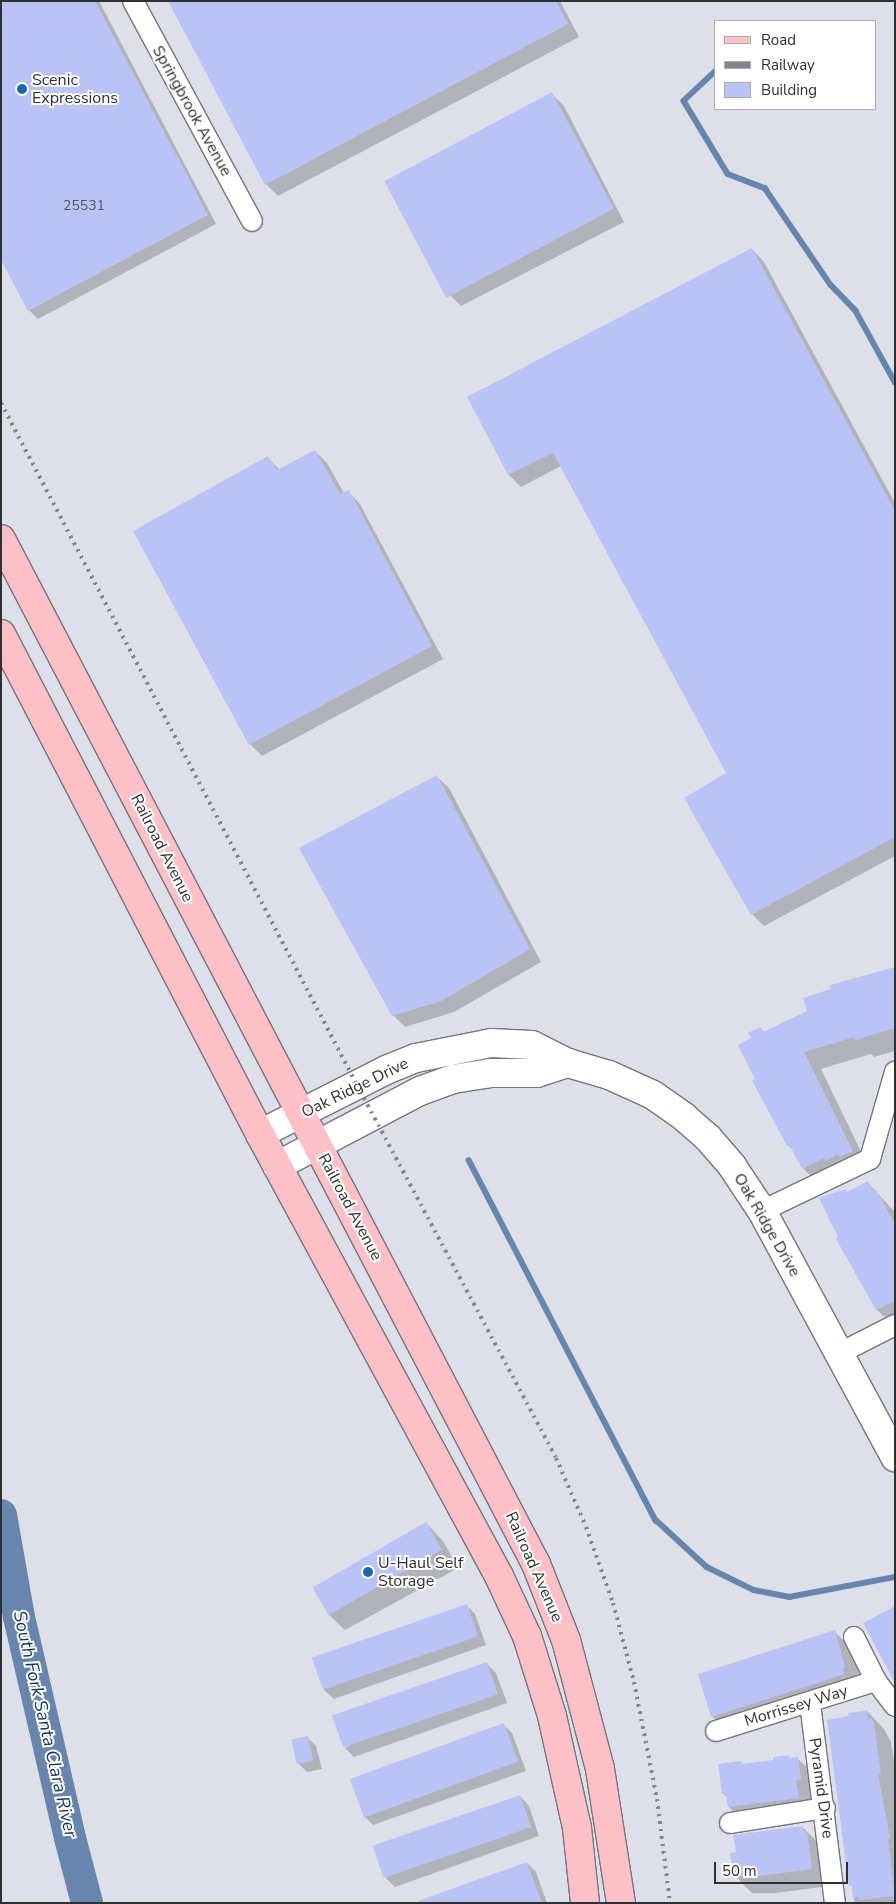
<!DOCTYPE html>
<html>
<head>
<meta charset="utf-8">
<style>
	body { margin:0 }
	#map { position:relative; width:896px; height:1904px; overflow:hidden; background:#dee0e9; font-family:"Nunito Sans",sans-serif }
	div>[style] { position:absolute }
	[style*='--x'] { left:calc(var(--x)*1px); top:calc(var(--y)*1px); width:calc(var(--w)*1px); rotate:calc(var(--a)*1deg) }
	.shadow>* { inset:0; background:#0003 }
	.stream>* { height:5.5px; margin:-2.75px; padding:0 2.75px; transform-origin:2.75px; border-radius:2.75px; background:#6885ad }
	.river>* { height:32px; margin:-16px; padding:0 16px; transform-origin:16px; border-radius:16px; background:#6885ad }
	.building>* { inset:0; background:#bac3f5; transform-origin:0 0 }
	.roads { filter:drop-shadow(1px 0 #74757d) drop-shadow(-1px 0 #74757d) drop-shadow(0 1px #74757d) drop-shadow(0 -1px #74757d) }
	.street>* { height:20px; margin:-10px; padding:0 10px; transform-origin:10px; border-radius:10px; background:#fff }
	.secondary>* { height:28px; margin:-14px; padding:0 14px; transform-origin:14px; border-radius:14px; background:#fff }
	.primary>* { height:28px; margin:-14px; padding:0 14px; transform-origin:14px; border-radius:14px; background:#fec0c7 }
	.rail>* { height:4px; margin-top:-2px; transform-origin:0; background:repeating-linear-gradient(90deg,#83858a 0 2.5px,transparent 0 7.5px) }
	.dots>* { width:14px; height:14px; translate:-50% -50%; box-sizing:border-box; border:2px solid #fff; border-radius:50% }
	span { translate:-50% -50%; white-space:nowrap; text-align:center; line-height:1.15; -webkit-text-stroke:4px #fff; paint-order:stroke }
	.number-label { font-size:14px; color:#525564 }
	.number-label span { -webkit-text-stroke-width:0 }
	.poi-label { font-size:16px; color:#2f3033 }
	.left { translate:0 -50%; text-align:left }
	.street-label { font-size:16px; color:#2f3033 }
	.water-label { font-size:18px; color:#10366a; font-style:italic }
	.frame { position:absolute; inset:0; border:2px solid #2f3033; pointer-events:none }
	.legend { position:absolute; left:714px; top:20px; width:162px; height:90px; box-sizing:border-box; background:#fff; border:1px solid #acacad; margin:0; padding:6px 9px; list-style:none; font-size:15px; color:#2f3033 }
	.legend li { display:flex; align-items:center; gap:10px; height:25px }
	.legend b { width:25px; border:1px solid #acacad }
	.scale { position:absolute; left:714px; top:1862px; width:134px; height:22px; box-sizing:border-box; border:2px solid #2f3033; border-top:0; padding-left:6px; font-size:15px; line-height:18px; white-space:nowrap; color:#2f3033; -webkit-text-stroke:4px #fff; paint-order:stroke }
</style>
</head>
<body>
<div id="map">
	<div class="shadow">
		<div style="clip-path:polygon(1px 1px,99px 1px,216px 224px,38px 319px,29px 310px)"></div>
		<div style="clip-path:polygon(169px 1px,560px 1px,579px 37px,278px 196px,266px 184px)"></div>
		<div style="clip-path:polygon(552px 94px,564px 106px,624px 222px,461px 306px,449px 294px)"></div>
		<div style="clip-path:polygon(752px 249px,764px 262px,895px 503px,895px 856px,764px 926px,752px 914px,728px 773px,561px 466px,521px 487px,509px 475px,469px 398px)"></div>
		<div style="clip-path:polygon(315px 451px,327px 463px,344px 493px,348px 492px,360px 504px,443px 659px,262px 756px,250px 744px,268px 458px,280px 470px)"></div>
		<div style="clip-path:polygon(436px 776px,449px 788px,541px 962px,454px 1012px,405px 1027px,393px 1015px)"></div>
		<div style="clip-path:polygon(895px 968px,895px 1051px,874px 1057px,871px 1054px,821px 1069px,869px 1168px,821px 1186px,804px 1169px,795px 1152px,788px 1145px,757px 1079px,752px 1039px,760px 1028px,765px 1033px)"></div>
		<div style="clip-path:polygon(868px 1183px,895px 1212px,895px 1327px,877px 1310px,844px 1250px,848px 1193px)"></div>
		<div style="clip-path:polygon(426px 1523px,443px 1541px,458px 1568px,345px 1630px,327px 1613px)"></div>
		<div style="clip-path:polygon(466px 1605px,475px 1614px,486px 1645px,334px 1699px,324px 1690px,314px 1659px)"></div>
		<div style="clip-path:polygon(834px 1631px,852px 1649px,862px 1684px,729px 1733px,712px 1716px)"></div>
		<div style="clip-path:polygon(487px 1664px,496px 1673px,507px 1703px,354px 1757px,345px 1748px)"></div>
		<div style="clip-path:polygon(867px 1711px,884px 1729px,891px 1742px,895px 1769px,895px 1903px,855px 1903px,847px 1861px,850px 1717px)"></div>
		<div style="clip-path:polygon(503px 1724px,512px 1733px,526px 1771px,373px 1825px,364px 1816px)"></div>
		<div style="clip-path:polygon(307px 1737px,316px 1746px,322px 1769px,307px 1772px,298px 1763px)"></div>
		<div style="clip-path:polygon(788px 1756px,791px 1759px,797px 1758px,815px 1775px,815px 1816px,747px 1824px,729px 1807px,728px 1798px,723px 1793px,741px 1763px,744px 1765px,775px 1761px)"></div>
		<div style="clip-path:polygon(520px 1796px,529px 1806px,539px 1836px,395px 1887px,385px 1877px,375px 1847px)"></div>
		<div style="clip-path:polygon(802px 1827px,820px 1844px,829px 1886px,776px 1893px,752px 1893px,735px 1876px)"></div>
		<div style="clip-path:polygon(527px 1863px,536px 1872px,547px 1903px,416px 1903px)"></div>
	</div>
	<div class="stream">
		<div style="--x:715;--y:72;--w:42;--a:136.9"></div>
		<div style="--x:684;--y:101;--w:85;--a:58.9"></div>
		<div style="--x:728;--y:174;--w:40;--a:21"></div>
		<div style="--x:765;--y:188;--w:117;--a:55.8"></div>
		<div style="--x:831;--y:285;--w:36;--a:46"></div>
		<div style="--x:856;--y:311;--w:81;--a:61.2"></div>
		<div style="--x:469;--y:1160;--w:406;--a:62.6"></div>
		<div style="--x:656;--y:1520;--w:69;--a:42.7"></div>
		<div style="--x:707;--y:1567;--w:52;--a:26.1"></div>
		<div style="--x:754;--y:1590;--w:36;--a:11"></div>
		<div style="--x:789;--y:1597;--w:108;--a:-10.7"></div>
	</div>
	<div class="river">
		<div style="--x:1;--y:1515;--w:104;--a:80"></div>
		<div style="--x:19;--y:1617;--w:227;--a:77"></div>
		<div style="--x:70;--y:1838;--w:67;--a:75.3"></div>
	</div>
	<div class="building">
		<div style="clip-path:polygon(1px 1px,95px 1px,208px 215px,28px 311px,1px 260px)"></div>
		<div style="clip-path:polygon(168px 1px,556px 1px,568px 24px,265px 185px)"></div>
		<div style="left:552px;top:92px;width:132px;height:190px;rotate:62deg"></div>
		<div style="clip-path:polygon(752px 248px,895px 511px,895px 837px,751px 915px,684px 798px,726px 773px,553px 453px,508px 475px,467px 397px)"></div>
		<div style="clip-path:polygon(315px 450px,340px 494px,349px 490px,432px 646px,249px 745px,133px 531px,268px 456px,277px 470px)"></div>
		<div style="clip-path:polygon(437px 775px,530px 949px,441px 1001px,392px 1016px,299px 848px)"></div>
		<div style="clip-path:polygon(895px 967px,895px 1028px,855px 1040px,854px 1037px,804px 1052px,853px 1151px,839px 1157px,838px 1154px,825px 1161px,824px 1158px,802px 1169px,789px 1144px,787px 1146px,755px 1086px,752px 1080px,755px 1079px,738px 1045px,751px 1038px,748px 1033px,760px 1027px,763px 1032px,807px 1011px,803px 998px,831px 989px,830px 985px)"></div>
		<div style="clip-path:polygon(868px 1181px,873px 1191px,876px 1190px,895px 1224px,895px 1301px,876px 1310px,836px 1239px,838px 1237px,819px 1198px,845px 1189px,847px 1192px)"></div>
		<div style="left:426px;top:1522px;width:32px;height:131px;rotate:60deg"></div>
		<div style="left:467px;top:1604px;width:34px;height:164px;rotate:71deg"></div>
		<div style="clip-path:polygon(895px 1606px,895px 1683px,863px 1623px)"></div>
		<div style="clip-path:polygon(835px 1630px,845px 1667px,843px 1668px,845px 1674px,711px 1717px,698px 1674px)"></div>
		<div style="left:487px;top:1662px;width:34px;height:164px;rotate:71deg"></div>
		<div style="clip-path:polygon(867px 1710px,868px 1719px,871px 1718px,874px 1724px,881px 1773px,878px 1774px,890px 1838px,888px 1839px,895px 1896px,859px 1900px,858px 1897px,853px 1898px,852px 1886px,849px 1886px,827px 1720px,849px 1716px,848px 1713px)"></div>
		<div style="left:504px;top:1723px;width:41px;height:164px;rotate:70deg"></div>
		<div style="left:308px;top:1736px;width:25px;height:17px;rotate:78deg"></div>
		<div style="clip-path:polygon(789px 1755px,789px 1758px,798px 1757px,801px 1779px,796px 1780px,799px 1798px,728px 1807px,726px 1794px,722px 1794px,718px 1764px,741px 1761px,742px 1764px,773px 1760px,773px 1757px)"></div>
		<div style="left:520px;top:1795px;width:34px;height:156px;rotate:71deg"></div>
		<div style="clip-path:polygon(803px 1826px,803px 1831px,807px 1831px,812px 1869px,758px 1876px,733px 1876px,730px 1853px,736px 1852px,733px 1835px)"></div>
		<div style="clip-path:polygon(527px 1862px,542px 1903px,418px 1903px,418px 1901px)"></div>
	</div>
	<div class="roads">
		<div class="street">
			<div style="--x:133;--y:1;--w:250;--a:61.6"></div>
			<div style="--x:762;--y:1211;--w:120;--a:-25.7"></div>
			<div style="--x:870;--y:1159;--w:91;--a:-74"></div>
			<div style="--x:838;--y:1354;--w:64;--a:-27"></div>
			<div style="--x:854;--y:1637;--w:49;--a:63.4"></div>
			<div style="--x:876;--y:1681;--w:31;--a:53"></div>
			<div style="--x:810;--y:1703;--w:202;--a:82.9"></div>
			<div style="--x:716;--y:1731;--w:168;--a:-17.4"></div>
			<div style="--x:730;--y:1823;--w:96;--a:-9"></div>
		</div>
		<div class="secondary">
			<div style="--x:260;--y:1134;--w:141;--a:-26.9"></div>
			<div style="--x:386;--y:1070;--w:32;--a:-22"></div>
			<div style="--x:416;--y:1058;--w:76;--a:-11.3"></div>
			<div style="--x:491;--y:1043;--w:41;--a:2.8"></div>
			<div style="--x:532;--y:1045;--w:40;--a:26.6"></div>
			<div style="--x:568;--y:1063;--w:43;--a:16.3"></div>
			<div style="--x:609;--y:1075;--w:48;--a:24.4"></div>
			<div style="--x:653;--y:1095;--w:38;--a:35"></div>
			<div style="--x:684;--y:1117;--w:32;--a:41"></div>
			<div style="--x:708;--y:1138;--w:37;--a:49"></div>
			<div style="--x:732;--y:1166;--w:54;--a:56.3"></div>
			<div style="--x:762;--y:1211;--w:280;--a:61.6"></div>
			<div style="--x:277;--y:1166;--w:161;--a:-27.7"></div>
			<div style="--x:420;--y:1091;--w:35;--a:-20"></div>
			<div style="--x:453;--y:1079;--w:36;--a:-9"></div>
			<div style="--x:489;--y:1073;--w:48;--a:0"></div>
			<div style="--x:537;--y:1073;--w:33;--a:-18"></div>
		</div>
		<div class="primary">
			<div style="--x:1;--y:539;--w:1156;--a:62.44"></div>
			<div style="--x:536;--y:1564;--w:82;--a:68.5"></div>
			<div style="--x:566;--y:1640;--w:133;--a:75.2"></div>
			<div style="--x:600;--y:1769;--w:136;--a:81.1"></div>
			<div style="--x:1;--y:634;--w:563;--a:62.62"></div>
			<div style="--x:260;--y:1134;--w:502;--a:61.6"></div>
			<div style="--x:499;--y:1576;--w:66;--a:65"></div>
			<div style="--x:527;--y:1636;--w:84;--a:72.6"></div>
			<div style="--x:552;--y:1716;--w:115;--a:77.4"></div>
			<div style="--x:577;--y:1828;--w:75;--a:83.9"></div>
		</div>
	</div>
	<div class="rail">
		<div style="--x:1;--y:403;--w:769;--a:62.44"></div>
		<div style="--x:357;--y:1085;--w:423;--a:61.9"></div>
		<div style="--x:556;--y:1458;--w:75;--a:66.5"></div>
		<div style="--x:586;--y:1527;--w:81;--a:70.4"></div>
		<div style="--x:613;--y:1603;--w:82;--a:75.1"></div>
		<div style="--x:634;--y:1682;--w:119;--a:78.9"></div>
		<div style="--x:657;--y:1799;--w:105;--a:82.9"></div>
	</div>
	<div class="dots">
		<div style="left:22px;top:89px;background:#1b65b5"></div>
		<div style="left:368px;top:1572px;background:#1b65b5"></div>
	</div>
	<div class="number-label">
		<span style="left:84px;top:206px">25531</span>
	</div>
	<div class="poi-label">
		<span class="left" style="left:32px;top:89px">Scenic<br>Expressions</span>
		<span class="left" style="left:378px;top:1572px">U-Haul Self<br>Storage</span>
	</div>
	<div class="street-label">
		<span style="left:192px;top:111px;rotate:61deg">Springbrook Avenue</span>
		<span style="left:162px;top:848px;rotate:63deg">Railroad Avenue</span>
		<span style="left:355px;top:1088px;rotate:-26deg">Oak Ridge Drive</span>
		<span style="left:350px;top:1207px;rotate:62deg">Railroad Avenue</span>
		<span style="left:767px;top:1225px;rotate:60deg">Oak Ridge Drive</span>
		<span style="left:534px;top:1567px;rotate:66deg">Railroad Avenue</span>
		<span style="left:796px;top:1706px;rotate:-17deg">Morrissey Way</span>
		<span style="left:821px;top:1788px;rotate:82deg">Pyramid Drive</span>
	</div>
	<div class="water-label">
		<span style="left:45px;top:1724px;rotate:77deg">South Fork Santa Clara River</span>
	</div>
	<div class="frame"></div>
	<ul class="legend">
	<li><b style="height:6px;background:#fec0c7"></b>Road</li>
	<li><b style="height:6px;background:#83858a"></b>Railway</li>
	<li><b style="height:14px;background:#bac3f5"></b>Building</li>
	</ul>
	<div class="scale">50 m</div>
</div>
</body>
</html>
